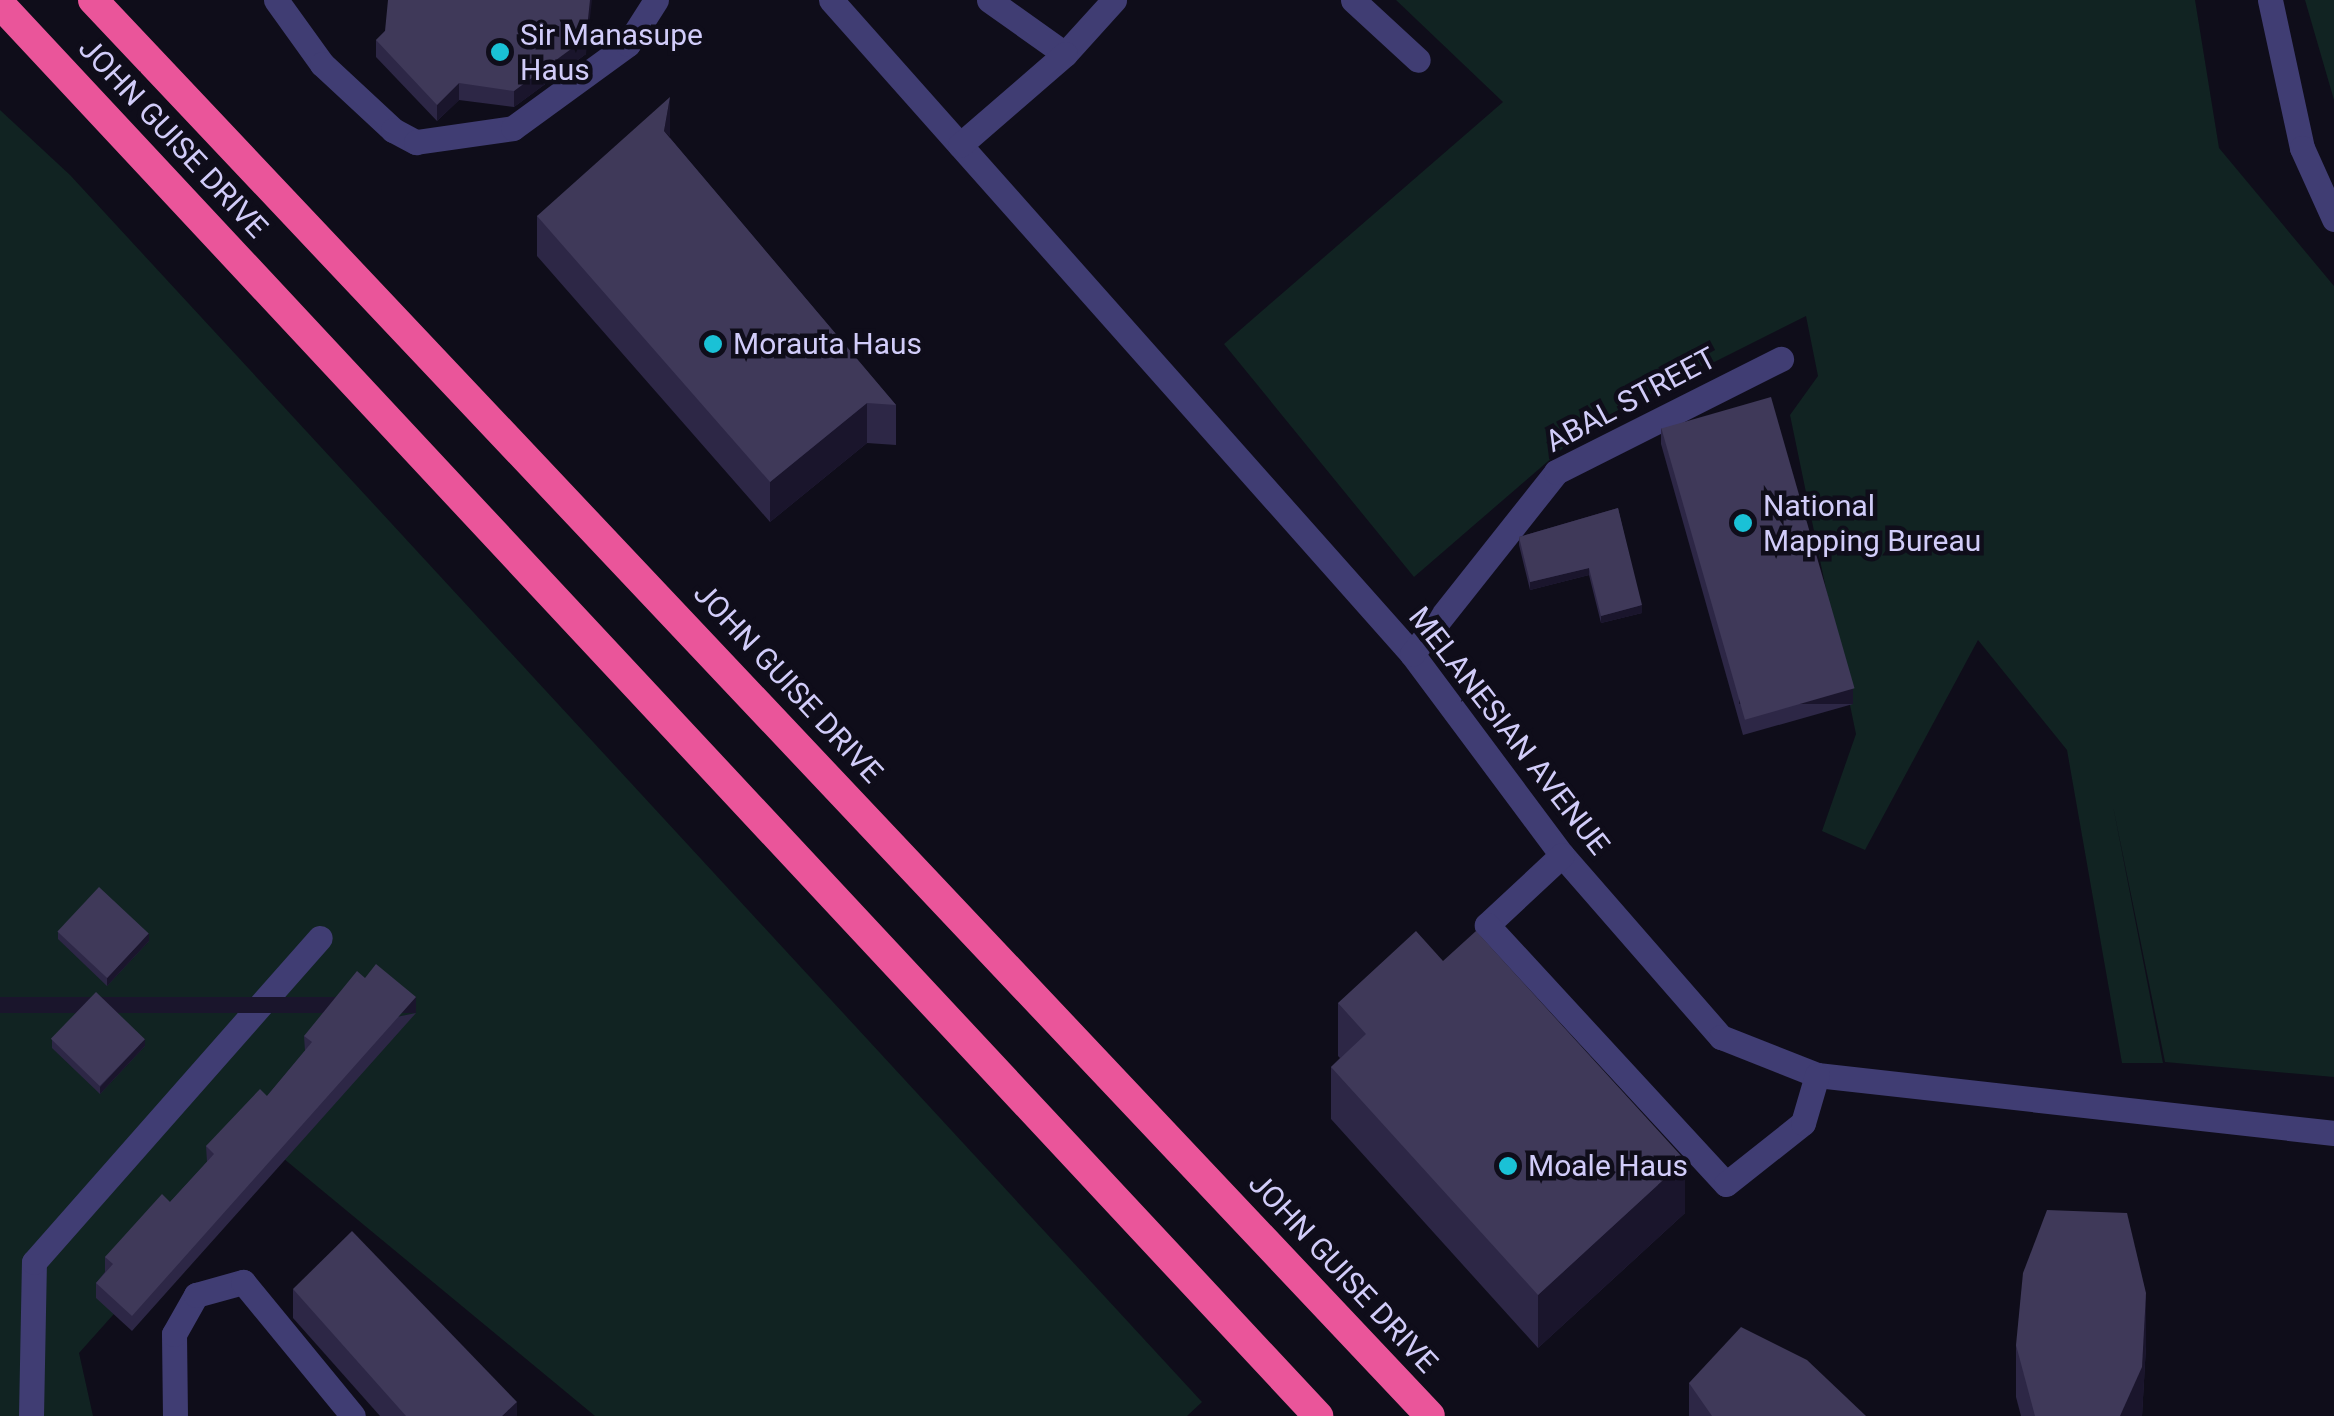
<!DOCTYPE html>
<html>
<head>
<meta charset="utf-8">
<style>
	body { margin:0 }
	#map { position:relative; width:2334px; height:1416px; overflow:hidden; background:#0f0d1a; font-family:Roboto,sans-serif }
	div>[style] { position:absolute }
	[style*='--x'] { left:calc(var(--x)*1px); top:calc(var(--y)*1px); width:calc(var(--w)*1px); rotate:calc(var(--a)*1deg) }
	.green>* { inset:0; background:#112322 }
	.minor>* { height:25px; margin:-12.5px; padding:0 12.5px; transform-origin:12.5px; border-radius:12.5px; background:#403d73 }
	.highway>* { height:30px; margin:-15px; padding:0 15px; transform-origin:15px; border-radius:15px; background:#ea559a }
	.wall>* { inset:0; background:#2d2746 }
	.shaded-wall>* { inset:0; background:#1a152c; transform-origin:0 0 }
	.building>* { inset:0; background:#3f3959; transform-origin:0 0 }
	.dots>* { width:28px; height:28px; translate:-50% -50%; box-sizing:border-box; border:5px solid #0f0d1a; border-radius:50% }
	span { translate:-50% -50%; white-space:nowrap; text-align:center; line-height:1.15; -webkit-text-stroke:9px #0f0d1a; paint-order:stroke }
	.poi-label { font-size:30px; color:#d1ccf9 }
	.left { translate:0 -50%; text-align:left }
	.street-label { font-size:30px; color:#d1ccf9 }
</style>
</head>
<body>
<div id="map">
	<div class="green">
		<div style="clip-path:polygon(1396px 0,2195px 0,2219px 148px,2334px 286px,2334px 1077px,2165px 1062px,2113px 806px,2163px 1063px,2122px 1063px,2067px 750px,1978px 640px,1865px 850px,1822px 831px,1856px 734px,1790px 415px,1818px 376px,1806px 316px,1591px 424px,1414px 577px,1224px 344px,1503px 102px)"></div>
		<div style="clip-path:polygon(2305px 0,2334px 0,2334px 100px)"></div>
		<div style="clip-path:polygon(0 110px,70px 175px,1202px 1402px,1187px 1416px,595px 1416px,266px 1144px,79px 1353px,93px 1416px,0 1416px)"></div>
	</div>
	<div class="minor">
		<div style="--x:276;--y:0;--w:79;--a:54.3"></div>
		<div style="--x:322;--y:64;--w:97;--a:42.9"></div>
		<div style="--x:393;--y:130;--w:26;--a:28"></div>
		<div style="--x:416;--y:142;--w:98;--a:-8.2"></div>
		<div style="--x:513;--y:128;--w:142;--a:-36.1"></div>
		<div style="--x:628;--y:44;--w:52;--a:-57.5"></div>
		<div style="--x:831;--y:0;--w:875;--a:48.38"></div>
		<div style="--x:1412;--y:654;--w:251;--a:53.3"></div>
		<div style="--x:1562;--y:855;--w:242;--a:48.9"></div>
		<div style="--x:1721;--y:1037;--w:103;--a:21.6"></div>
		<div style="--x:1817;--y:1075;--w:520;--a:6.4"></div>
		<div style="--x:989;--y:0;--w:93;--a:35.4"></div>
		<div style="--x:1065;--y:54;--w:73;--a:-47.8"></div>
		<div style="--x:1353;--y:0;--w:88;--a:42.7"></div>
		<div style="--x:2270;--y:0;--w:151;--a:77.8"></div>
		<div style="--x:2302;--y:148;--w:78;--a:65.7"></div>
		<div style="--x:960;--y:145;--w:139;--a:-40.9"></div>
		<div style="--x:1412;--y:654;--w:232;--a:-51.6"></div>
		<div style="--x:1556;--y:472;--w:252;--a:-26.7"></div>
		<div style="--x:1562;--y:855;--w:103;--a:137"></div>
		<div style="--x:1487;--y:925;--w:352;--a:47.3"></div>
		<div style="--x:1726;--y:1184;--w:98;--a:-38.4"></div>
		<div style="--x:1803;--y:1123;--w:50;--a:-73.7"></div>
		<div style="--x:31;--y:1416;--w:154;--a:-88.9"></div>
		<div style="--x:34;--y:1262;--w:432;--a:-48.6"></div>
		<div style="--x:175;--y:1416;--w:82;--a:-90.7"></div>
		<div style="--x:174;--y:1334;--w:45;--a:-60.6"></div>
		<div style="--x:196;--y:1295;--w:49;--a:-15.5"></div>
		<div style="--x:243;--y:1282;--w:173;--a:50.6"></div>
	</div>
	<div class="highway">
		<div style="--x:93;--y:0;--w:1947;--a:46.64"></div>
		<div style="--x:0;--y:4;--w:1932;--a:46.97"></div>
	</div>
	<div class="wall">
		<div style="clip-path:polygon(385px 31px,586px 54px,514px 107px,459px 100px,437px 121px,376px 57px,376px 40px)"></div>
		<div style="clip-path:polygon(670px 138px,896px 405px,896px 445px,867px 443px,770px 522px,537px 256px,537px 216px)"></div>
		<div style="clip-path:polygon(1661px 428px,1853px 704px,1743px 735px,1661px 444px)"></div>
		<div style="clip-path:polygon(1618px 508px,1642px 613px,1601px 623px,1589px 575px,1530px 590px,1519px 545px,1519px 537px)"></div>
		<div style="clip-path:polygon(58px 932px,149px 941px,107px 986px,58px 939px)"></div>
		<div style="clip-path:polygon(1443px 961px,1685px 1213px,1538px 1348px,1331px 1119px,1331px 1067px,1340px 1058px,1338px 1056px,1338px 1003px)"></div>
		<div style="clip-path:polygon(416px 1013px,132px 1331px,96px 1298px,96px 1283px,105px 1272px,105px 1257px,170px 1202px,207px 1162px,206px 1146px,267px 1096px,305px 1051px,304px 1036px)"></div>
		<div style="clip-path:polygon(52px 1040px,145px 1046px,100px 1094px,52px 1048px)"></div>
		<div style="clip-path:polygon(293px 1289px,517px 1416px,380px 1416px,293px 1318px)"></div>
		<div style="clip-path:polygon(2016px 1345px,2146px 1346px,2142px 1416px,2021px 1416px,2016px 1397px)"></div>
		<div style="clip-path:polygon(1689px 1383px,1866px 1416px,1689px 1416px)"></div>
	</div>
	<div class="shaded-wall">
		<div style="clip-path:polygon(590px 0,592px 0,586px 54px,514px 107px,514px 91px)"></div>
		<div style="clip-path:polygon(459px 83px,459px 100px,437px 121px,437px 105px)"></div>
		<div style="clip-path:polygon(670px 97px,670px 137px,664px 131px)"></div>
		<div style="clip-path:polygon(867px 403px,867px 443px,770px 522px,770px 482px)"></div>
		<div style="clip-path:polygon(1589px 568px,1589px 575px,1530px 590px,1530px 582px)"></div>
		<div style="clip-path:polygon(1642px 605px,1642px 613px,1601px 623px,1601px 616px)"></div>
		<div style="left:1853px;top:689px;width:15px;height:114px;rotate:90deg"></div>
		<div style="clip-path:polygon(149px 933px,149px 941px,107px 986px,107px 978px)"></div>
		<div style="left:416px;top:997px;width:16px;height:427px;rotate:90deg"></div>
		<div style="clip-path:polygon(145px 1039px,145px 1046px,100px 1094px,100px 1087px)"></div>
		<div style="clip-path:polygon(1685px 1160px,1685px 1213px,1538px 1348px,1538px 1295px)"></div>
		<div style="clip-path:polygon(2146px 1293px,2146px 1346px,2142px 1416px,2120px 1416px)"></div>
		<div style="clip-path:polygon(517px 1402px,517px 1416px,502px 1416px)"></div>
	</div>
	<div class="building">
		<div style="clip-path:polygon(388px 0,590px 0,586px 38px,514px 91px,459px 83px,437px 105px,376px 40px,385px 31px)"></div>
		<div style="clip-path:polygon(670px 97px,664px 131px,896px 405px,867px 403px,770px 482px,537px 216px)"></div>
		<div style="left:1771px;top:397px;width:303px;height:114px;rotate:74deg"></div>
		<div style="clip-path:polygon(1618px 508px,1642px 605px,1601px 616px,1589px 568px,1530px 582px,1519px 537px)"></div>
		<div style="left:99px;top:887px;width:68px;height:61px;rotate:43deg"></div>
		<div style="clip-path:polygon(1416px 931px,1443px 961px,1476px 931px,1685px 1160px,1538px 1295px,1331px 1067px,1366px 1034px,1338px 1003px)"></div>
		<div style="clip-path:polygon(376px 964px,416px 997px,132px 1316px,96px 1283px,113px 1264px,105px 1257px,162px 1194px,170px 1202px,214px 1154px,206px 1146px,260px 1089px,267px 1096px,312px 1042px,304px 1036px,357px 971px,365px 978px)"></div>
		<div style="left:96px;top:992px;width:68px;height:65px;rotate:44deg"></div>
		<div style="clip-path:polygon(2047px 1210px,2127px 1213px,2146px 1293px,2142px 1367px,2120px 1416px,2035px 1416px,2016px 1345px,2023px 1273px)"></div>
		<div style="clip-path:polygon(352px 1231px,517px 1402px,502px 1416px,406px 1416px,293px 1289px)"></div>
		<div style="clip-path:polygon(1741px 1327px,1807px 1360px,1866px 1416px,1712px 1416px,1689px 1383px)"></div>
	</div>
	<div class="dots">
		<div style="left:500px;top:52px;background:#1ac1d6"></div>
		<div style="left:713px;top:344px;background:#1ac1d6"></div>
		<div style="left:1743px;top:523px;background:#1ac1d6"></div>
		<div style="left:1508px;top:1166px;background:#1ac1d6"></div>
	</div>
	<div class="poi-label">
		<span class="left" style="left:520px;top:52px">Sir Manasupe<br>Haus</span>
		<span class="left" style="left:733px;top:344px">Morauta Haus</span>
		<span class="left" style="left:1763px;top:523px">National<br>Mapping Bureau</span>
		<span class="left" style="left:1528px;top:1166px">Moale Haus</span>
	</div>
	<div class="street-label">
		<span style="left:173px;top:138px;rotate:47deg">JOHN GUISE DRIVE</span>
		<span style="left:1631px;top:400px;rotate:-28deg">ABAL STREET</span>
		<span style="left:788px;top:683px;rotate:47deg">JOHN GUISE DRIVE</span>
		<span style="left:1509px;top:731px;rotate:52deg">MELANESIAN AVENUE</span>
		<span style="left:1343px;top:1273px;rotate:47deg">JOHN GUISE DRIVE</span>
	</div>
</div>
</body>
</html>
